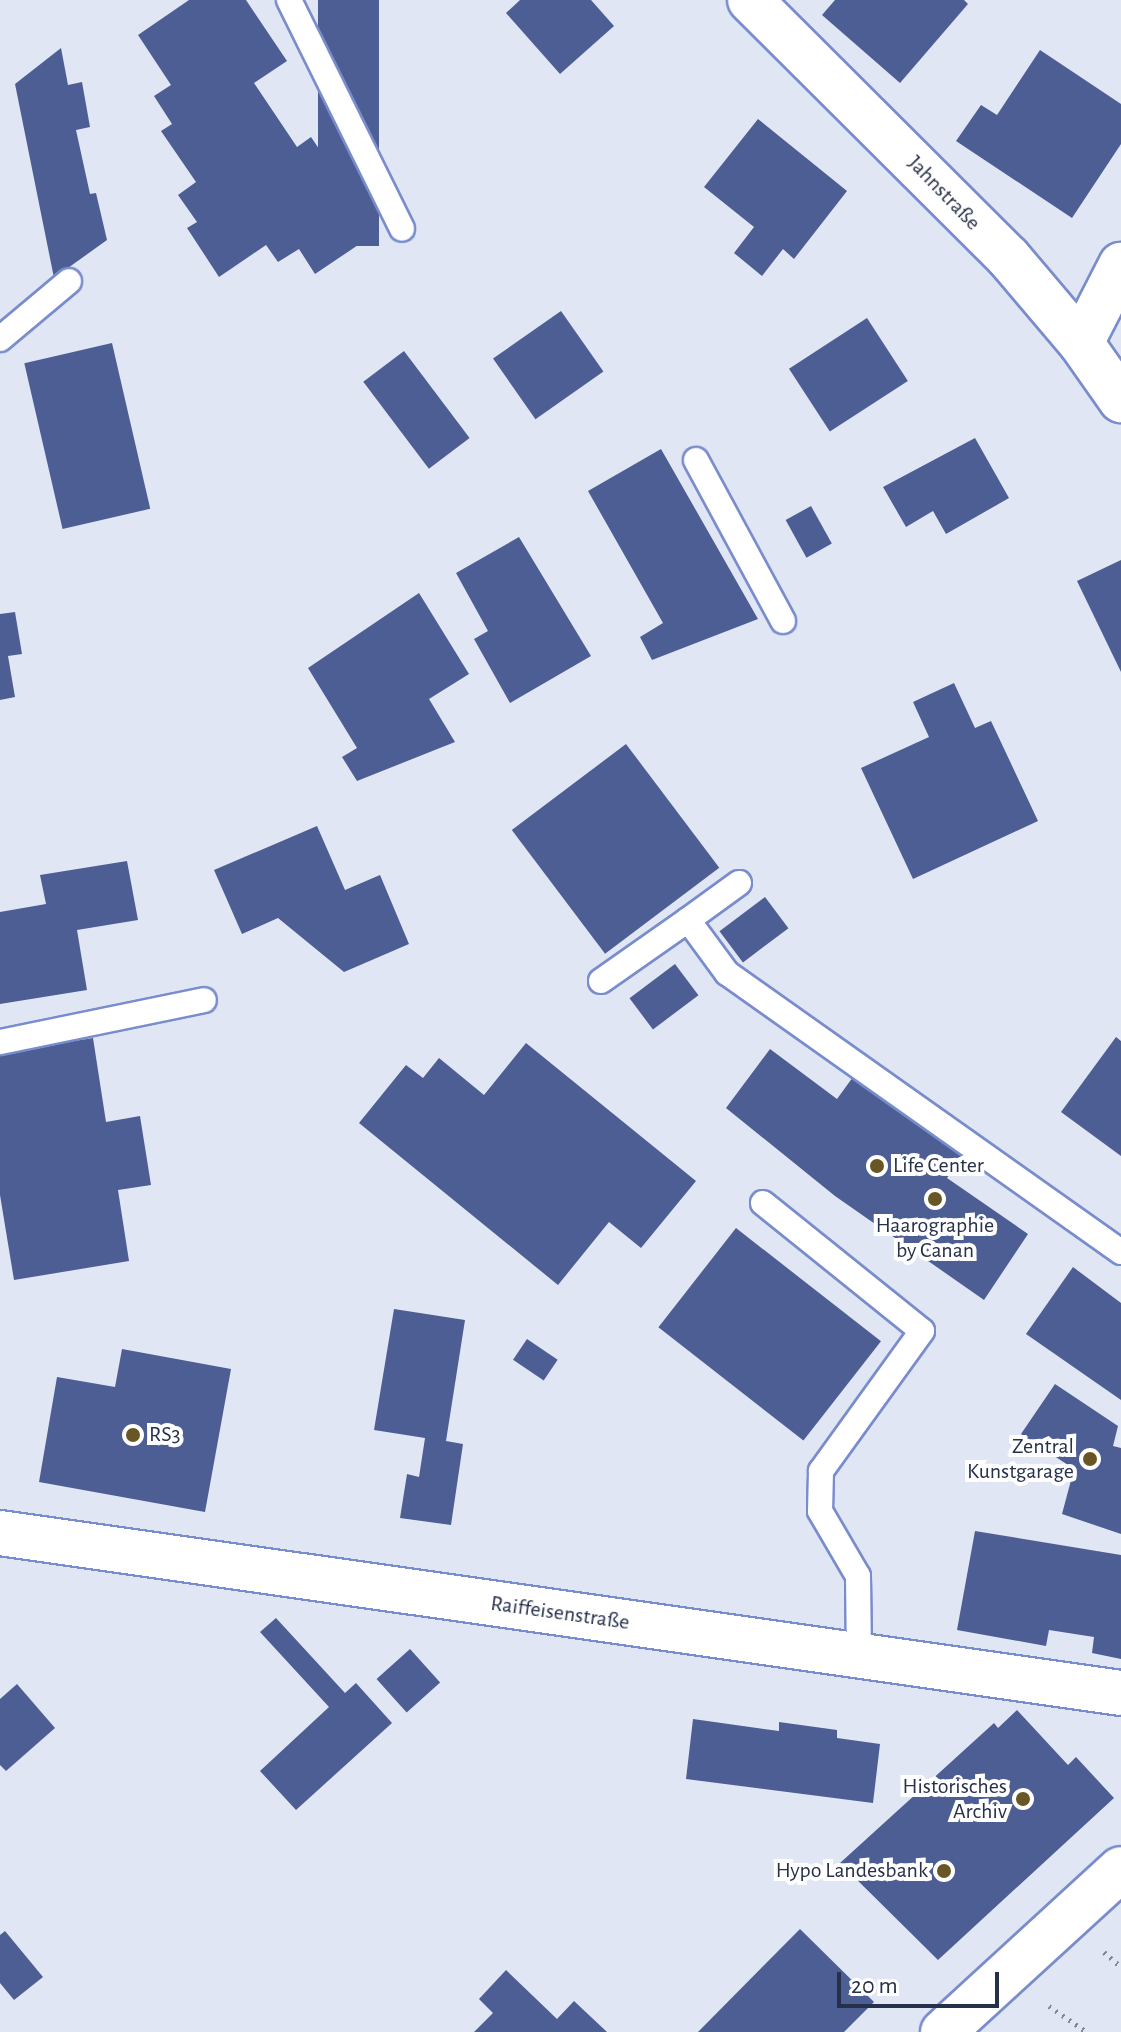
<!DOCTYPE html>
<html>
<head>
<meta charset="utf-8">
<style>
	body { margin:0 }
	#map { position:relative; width:1121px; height:2032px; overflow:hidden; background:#e1e6f4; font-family:"Alegreya Sans",sans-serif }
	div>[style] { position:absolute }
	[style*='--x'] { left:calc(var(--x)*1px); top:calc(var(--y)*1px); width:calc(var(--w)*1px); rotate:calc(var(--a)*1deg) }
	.building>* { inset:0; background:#4d5e95; transform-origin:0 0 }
	.path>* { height:5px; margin-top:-2.5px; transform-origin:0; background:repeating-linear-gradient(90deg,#7f869a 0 2px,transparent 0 8px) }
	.roads { filter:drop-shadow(2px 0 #798dcd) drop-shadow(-2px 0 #798dcd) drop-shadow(0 2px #798dcd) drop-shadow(0 -2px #798dcd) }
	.lane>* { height:24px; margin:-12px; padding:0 12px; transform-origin:12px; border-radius:12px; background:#fff }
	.street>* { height:44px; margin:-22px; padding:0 22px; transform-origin:22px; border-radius:22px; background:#fff }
	.dots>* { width:22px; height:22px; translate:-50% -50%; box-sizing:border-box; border:4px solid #fff; border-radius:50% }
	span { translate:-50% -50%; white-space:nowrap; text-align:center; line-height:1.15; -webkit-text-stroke:8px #fff; paint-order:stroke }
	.street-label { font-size:22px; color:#27304a }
	.poi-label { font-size:22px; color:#27304a }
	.left { translate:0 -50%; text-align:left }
	.right { translate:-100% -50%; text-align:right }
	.scale { position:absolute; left:837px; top:1972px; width:162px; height:36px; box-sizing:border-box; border:4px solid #27304a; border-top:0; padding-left:10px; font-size:24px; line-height:28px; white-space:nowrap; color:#27304a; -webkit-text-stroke:6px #fff; paint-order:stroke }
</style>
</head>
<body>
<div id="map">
	<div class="building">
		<div style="clip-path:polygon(189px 0,246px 0,287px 61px,254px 83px,297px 147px,311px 137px,376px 233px,315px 274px,299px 249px,278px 262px,266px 245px,219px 277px,187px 228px,197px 222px,178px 195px,196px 182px,161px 131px,172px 124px,154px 96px,171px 85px,138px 35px)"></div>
		<div style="left:318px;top:0;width:61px;height:246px"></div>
		<div style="clip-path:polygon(520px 0,591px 0,614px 26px,560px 74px,506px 13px)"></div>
		<div style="clip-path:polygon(835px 0,964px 0,968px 4px,900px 83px,822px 15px)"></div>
		<div style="clip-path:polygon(61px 48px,68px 85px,82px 82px,90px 127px,76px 130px,90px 194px,96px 193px,107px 240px,54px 278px,15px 84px)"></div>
		<div style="clip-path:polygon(1040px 50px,1121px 104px,1121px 144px,1072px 218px,956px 141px,981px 105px,997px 115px)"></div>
		<div style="clip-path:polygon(758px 119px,847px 191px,794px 259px,783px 249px,762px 276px,734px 253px,754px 227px,704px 187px)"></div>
		<div style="left:561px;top:311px;width:74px;height:83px;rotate:55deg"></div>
		<div style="left:867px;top:318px;width:75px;height:93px;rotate:57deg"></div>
		<div style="left:112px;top:343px;width:170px;height:90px;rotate:77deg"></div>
		<div style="left:404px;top:351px;width:109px;height:51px;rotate:53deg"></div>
		<div style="clip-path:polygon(975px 438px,1009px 498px,946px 534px,933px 511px,906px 527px,883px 487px)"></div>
		<div style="clip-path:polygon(661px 449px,758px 619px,652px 660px,640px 637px,663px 623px,588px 491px)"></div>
		<div style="left:811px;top:506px;width:43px;height:29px;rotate:61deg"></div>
		<div style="clip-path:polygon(519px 537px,591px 656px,510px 703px,474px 639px,488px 631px,456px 573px)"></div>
		<div style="clip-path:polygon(1121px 560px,1121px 672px,1077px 581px)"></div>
		<div style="clip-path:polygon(419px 593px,469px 674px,429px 699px,455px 742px,357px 781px,342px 757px,357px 748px,308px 668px)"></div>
		<div style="clip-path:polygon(15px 612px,22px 654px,8px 656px,15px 697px,0 700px,0 614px)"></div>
		<div style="clip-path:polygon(954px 683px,975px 728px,991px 721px,1038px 821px,913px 879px,861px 768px,929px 737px,913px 702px)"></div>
		<div style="left:626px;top:744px;width:155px;height:143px;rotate:53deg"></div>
		<div style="clip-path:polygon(317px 826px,345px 890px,380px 875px,409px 944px,344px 972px,278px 918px,242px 934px,214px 870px)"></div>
		<div style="clip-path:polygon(127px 861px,138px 920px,77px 930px,87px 990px,0 1004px,0 912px,46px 904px,40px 875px)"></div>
		<div style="left:765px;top:897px;width:39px;height:57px;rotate:53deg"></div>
		<div style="left:675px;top:964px;width:39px;height:57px;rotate:53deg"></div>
		<div style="clip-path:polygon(1116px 1037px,1121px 1041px,1121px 1156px,1061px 1112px)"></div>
		<div style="clip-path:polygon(93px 1038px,106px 1122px,140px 1116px,151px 1185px,118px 1190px,129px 1261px,14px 1280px,0 1195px,0 1053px)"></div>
		<div style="clip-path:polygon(526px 1043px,696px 1181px,641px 1248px,609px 1222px,558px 1285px,359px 1123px,406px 1065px,423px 1078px,439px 1058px,484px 1095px)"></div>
		<div style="clip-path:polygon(770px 1049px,837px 1099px,853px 1077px,964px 1154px,947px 1178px,1028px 1234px,984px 1300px,835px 1196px,726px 1108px)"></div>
		<div style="left:736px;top:1228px;width:184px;height:126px;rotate:38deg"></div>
		<div style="clip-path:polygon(1073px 1267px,1121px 1303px,1121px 1400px,1026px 1334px)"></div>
		<div style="clip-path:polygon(394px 1309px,465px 1320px,446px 1441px,463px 1444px,451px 1525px,400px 1518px,407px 1474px,419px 1477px,425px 1438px,374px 1430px)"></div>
		<div style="left:527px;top:1339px;width:37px;height:25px;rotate:34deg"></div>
		<div style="clip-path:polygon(122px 1349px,231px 1369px,205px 1512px,39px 1482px,57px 1377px,115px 1387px)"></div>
		<div style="clip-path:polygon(1055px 1384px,1118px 1426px,1113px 1446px,1121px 1448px,1121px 1534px,1062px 1514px,1074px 1469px,1021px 1434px)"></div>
		<div style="clip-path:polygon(975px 1531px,1121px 1555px,1121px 1659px,1092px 1653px,1094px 1637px,1049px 1630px,1046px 1646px,957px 1630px)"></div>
		<div style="clip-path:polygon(276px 1618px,345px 1693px,356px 1683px,392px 1723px,296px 1810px,260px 1771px,329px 1707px,260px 1632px)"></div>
		<div style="left:410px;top:1649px;width:45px;height:45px;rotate:48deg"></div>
		<div style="clip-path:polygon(17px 1684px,55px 1728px,6px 1771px,0 1765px,0 1699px)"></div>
		<div style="clip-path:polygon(1017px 1710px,1068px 1765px,1076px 1757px,1114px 1798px,938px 1960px,840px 1863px,994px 1723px,998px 1728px)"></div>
		<div style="clip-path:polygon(693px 1719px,779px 1731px,779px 1722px,837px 1730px,837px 1738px,880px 1744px,873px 1803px,686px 1779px)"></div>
		<div style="clip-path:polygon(800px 1929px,874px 2002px,844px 2032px,698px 2032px)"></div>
		<div style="clip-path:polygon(5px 1931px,43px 1977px,14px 2000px,0 1983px,0 1935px)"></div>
		<div style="clip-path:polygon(506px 1970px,557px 2019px,574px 2001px,607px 2032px,474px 2032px,493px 2013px,479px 1999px)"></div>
	</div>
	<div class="path">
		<div style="--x:1104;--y:1952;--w:23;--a:41"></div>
		<div style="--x:1049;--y:2006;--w:46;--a:34.4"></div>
	</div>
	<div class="roads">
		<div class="lane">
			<div style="--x:289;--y:0;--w:255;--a:63.7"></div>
			<div style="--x:0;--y:339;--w:90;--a:-40"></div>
			<div style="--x:696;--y:460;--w:183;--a:61.6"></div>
			<div style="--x:688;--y:920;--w:63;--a:-36"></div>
			<div style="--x:601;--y:981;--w:106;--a:-35"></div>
			<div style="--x:688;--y:920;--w:66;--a:53.7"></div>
			<div style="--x:727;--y:973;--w:483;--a:35.3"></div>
			<div style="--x:0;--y:1042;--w:208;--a:-11.6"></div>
			<div style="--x:763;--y:1203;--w:204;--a:38.8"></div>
			<div style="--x:922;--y:1331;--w:173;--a:125.8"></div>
			<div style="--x:821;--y:1471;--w:40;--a:91.4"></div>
			<div style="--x:820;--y:1511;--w:75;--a:59.7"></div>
			<div style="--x:858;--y:1576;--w:78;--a:89.3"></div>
		</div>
		<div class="street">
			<div style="--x:750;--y:0;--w:364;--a:44.9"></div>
			<div style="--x:1008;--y:257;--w:113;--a:49.7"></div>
			<div style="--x:1081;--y:343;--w:70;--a:54.9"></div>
			<div style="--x:1081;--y:343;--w:88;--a:-62.9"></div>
			<div style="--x:0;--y:1533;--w:1132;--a:8.12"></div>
			<div style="--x:943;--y:2032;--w:241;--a:-42.5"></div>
		</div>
	</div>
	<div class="dots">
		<div style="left:877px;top:1166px;background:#685624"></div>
		<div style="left:935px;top:1199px;background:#685624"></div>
		<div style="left:133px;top:1435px;background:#685624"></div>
		<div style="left:1090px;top:1459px;background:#685624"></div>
		<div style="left:1023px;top:1799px;background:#685624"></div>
		<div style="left:944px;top:1871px;background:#685624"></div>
	</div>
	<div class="street-label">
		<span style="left:944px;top:193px;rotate:46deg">Jahnstraße</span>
		<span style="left:560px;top:1613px;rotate:8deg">Raiffeisenstraße</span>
	</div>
	<div class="poi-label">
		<span class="left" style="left:893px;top:1166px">Life Center</span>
		<span style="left:935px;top:1238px">Haarographie<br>by Canan</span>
		<span class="left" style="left:149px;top:1435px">RS3</span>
		<span class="right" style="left:1074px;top:1459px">Zentral<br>Kunstgarage</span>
		<span class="right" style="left:1007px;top:1799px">Historisches<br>Archiv</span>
		<span class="right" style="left:928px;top:1871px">Hypo Landesbank</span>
	</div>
	<div class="scale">20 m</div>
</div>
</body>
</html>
